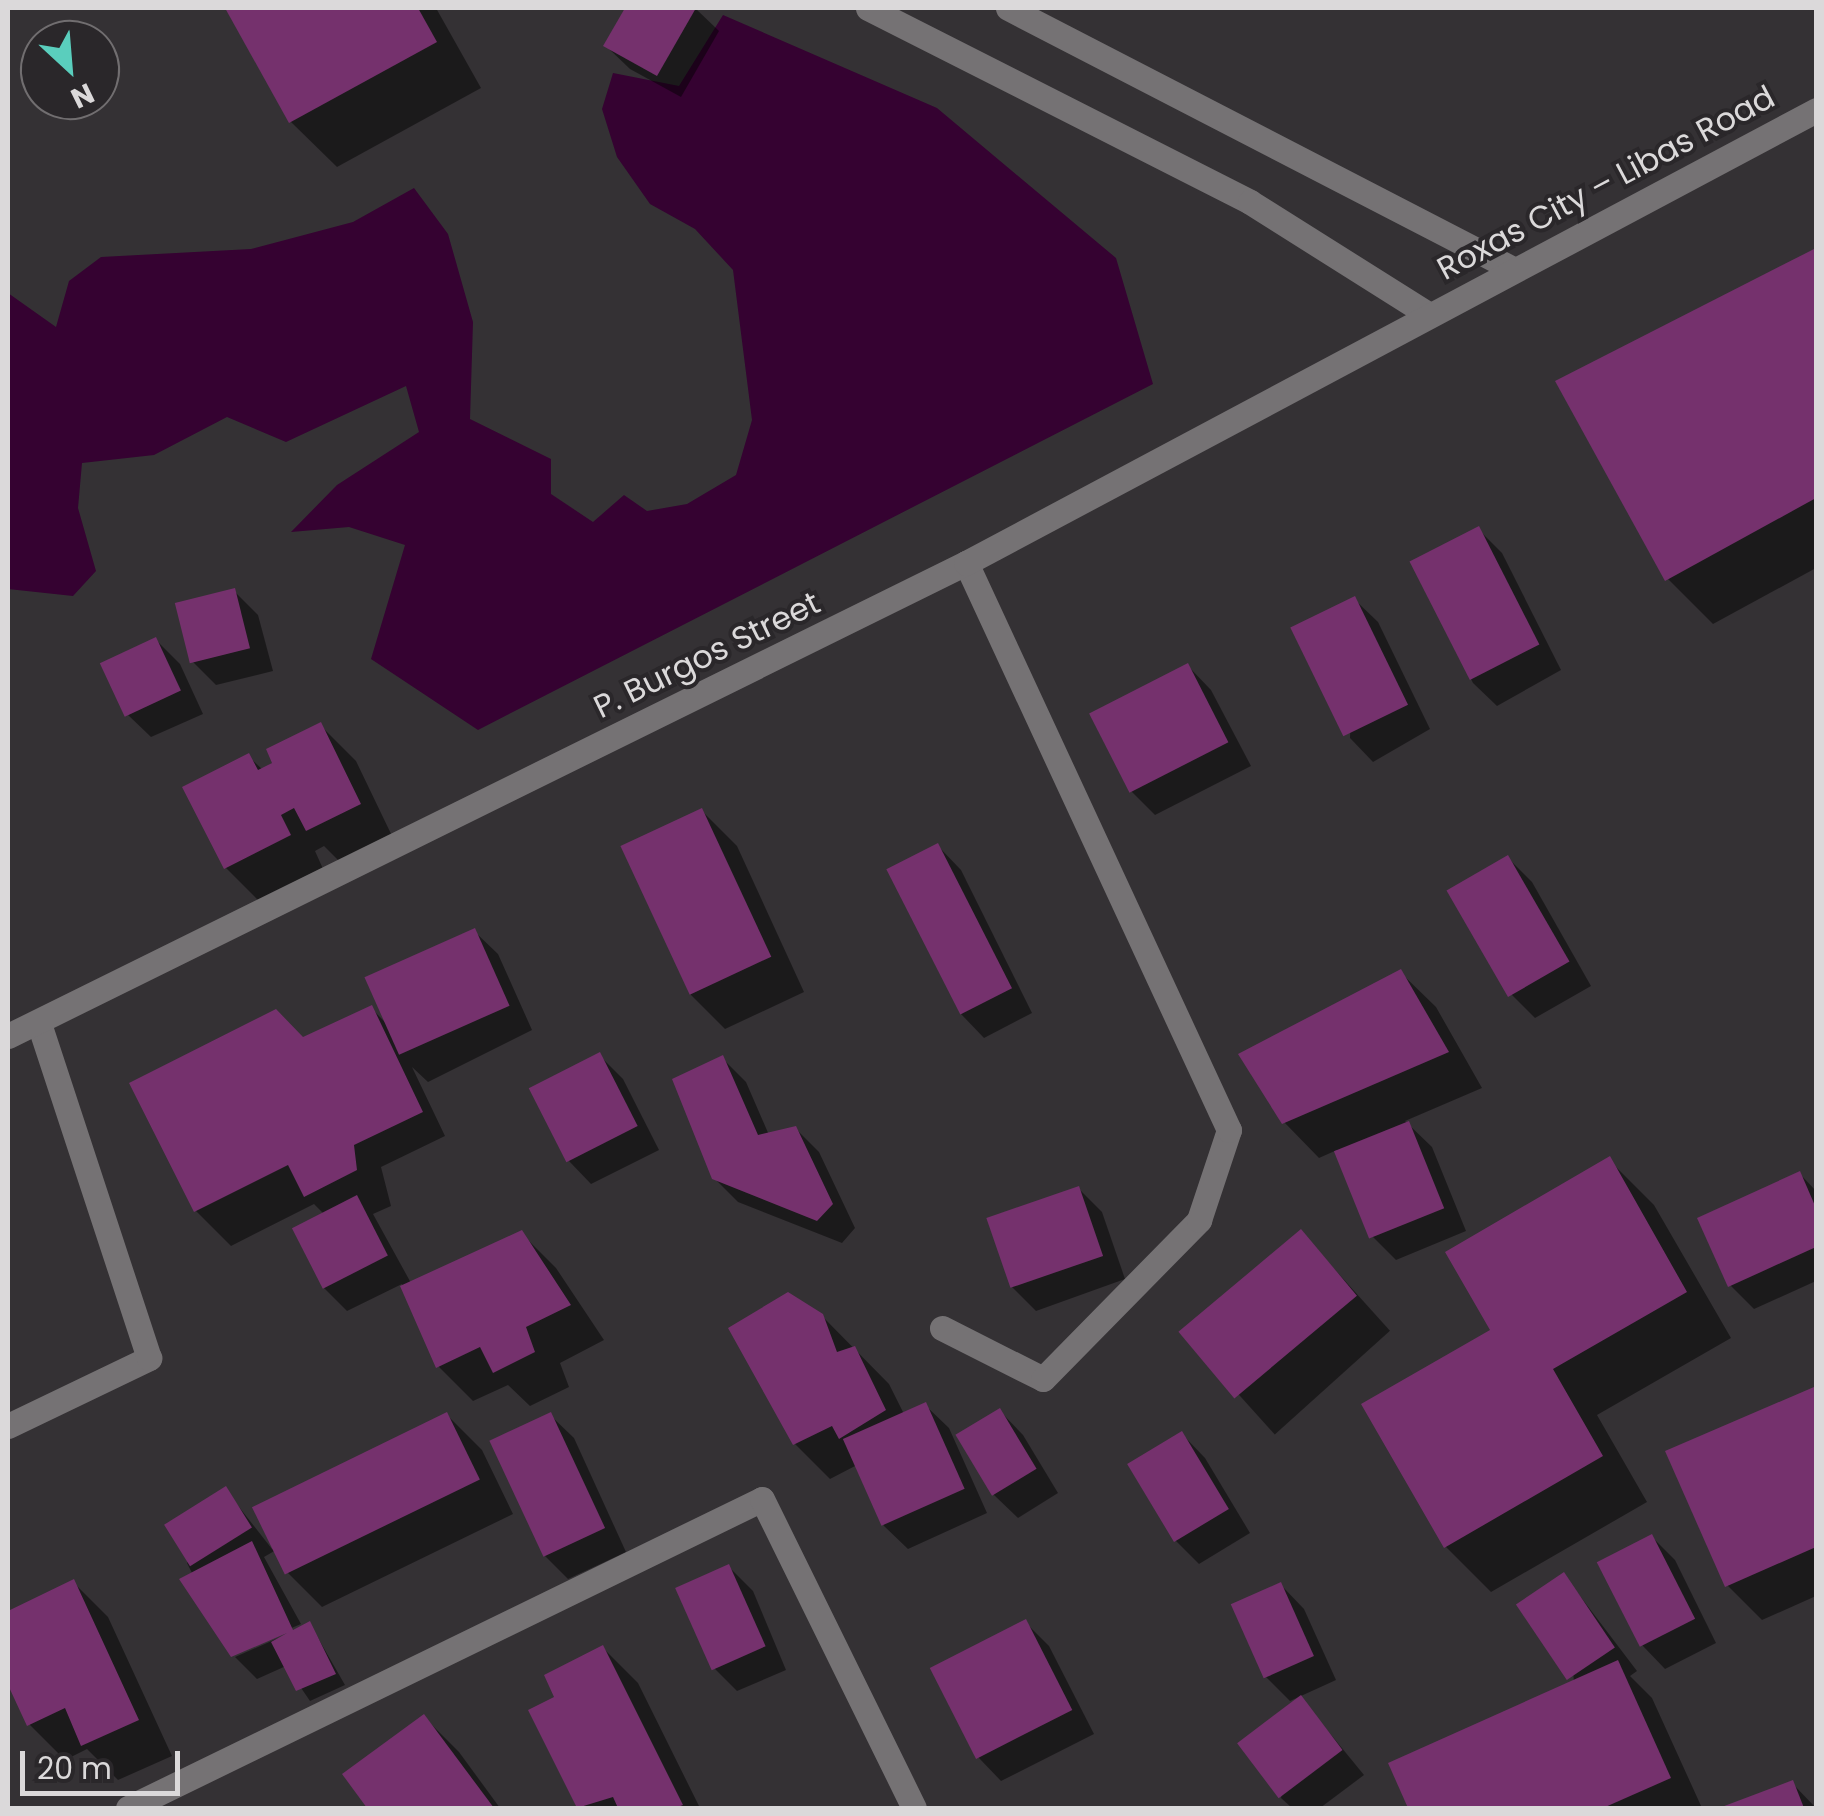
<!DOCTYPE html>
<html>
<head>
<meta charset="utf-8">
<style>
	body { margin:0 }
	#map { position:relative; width:1824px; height:1816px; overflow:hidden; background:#343134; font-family:Poppins,sans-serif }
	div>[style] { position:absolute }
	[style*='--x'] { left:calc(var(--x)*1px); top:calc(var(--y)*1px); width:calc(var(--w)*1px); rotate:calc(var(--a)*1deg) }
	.water>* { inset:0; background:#350231 }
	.shadow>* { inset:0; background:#0007; transform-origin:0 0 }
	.building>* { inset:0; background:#75316d; transform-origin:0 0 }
	.street>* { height:25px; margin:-12.5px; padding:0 12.5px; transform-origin:12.5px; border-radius:12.5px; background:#757274 }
	.secondary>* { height:25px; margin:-12.5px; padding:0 12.5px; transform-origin:12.5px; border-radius:12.5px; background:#757274 }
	span { translate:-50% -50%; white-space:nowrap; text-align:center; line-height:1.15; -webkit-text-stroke:8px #2a272a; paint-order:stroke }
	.street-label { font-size:32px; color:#dbd9da }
	.frame { position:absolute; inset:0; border:10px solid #dbd9da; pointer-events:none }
	.north { position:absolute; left:20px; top:20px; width:100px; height:100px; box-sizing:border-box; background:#2a272a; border:2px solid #716e70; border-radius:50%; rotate:154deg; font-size:28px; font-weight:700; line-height:40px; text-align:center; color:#dbd9da }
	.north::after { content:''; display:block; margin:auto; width:35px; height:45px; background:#5acebd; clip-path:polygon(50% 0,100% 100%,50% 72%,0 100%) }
	.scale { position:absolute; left:20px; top:1751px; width:160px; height:45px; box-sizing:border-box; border:5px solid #dbd9da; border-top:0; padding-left:12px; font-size:30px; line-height:35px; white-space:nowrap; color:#dbd9da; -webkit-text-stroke:8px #2a272a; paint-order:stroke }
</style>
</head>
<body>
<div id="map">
	<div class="water">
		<div style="clip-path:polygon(723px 15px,937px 108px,1116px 258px,1153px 384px,478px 730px,371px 659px,405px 545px,349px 527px,291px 532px,337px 485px,419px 432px,406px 386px,286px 442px,227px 417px,154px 455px,82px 463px,78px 508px,96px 571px,73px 596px,8px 589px,8px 293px,56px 327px,69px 281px,101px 257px,251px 249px,353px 222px,414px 188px,448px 234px,473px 322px,470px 419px,551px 459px,551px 494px,593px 522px,624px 495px,647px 511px,687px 504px,736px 475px,752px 420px,733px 270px,695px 229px,650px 204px,617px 157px,602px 109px,613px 73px,679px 86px)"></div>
	</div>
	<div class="shadow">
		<div style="clip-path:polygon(228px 8px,436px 8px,481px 88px,337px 167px,291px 122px)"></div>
		<div style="clip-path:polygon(628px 8px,695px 8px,719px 31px,681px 97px,630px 69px,606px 46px)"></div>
		<div style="clip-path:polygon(1815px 251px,1816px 568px,1713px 624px,1668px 579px)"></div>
		<div style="clip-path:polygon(1478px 529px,1502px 553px,1561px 670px,1497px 706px,1473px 683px,1414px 566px)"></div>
		<div style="clip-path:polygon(234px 591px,258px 615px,273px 671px,216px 685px,192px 661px)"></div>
		<div style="clip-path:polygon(1354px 599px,1378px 622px,1430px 729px,1373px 762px,1350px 738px)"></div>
		<div style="clip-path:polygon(156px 640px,180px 664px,203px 714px,151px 737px,127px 714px)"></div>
		<div style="clip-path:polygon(1188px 666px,1211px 690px,1251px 766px,1155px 815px,1131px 791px)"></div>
		<div style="clip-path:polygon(320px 725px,356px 761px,394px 840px,343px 865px,324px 846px,315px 851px,324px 871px,261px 903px,226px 868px,248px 756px,263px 770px)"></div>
		<div style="clip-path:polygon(702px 811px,737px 846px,804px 992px,725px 1029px,690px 994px)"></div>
		<div style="clip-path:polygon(938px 846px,961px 870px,1032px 1013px,984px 1038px,961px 1014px)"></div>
		<div style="clip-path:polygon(1508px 858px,1532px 882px,1591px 986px,1535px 1018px,1512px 995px)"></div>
		<div style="clip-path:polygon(474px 931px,498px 954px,532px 1030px,428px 1082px,412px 1067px,445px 1136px,381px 1167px,391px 1206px,373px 1214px,411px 1283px,521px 1233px,556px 1268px,604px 1340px,560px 1363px,569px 1387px,530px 1406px,508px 1385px,473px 1401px,438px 1366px,402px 1284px,347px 1311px,323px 1287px,325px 1215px,314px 1204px,231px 1246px,196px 1211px,304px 1040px,371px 1008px,388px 1025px)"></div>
		<div style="clip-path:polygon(1400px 972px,1436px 1007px,1482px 1088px,1405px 1121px,1432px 1147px,1466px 1231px,1396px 1260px,1372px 1236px,1337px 1150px,1319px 1158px,1284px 1122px)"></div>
		<div style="clip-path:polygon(599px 1055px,623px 1079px,659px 1150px,591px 1184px,568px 1160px)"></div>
		<div style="clip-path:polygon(722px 1058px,746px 1082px,769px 1135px,795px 1128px,819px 1152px,855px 1228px,842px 1243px,738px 1202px,714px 1178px)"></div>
		<div style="clip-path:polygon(1609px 1160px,1654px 1205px,1731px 1338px,1597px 1415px,1647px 1502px,1491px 1592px,1446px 1547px,1493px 1331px)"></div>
		<div style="clip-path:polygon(1800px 1174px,1816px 1191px,1816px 1281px,1754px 1309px,1730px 1285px)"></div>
		<div style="clip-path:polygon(1078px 1188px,1102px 1212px,1125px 1279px,1036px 1311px,1012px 1287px)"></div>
		<div style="left:1301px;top:1232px;width:133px;height:155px;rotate:48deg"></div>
		<div style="clip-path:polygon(822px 1316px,889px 1384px,904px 1414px,925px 1405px,949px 1428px,987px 1513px,908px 1549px,884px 1526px,857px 1465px,830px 1479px,795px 1444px)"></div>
		<div style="clip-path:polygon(1813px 1390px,1816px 1596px,1762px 1620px,1727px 1585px)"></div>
		<div style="clip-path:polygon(1000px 1411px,1023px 1435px,1058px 1493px,1018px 1518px,994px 1495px,959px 1436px)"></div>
		<div style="clip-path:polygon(447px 1415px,482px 1450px,513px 1514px,322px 1607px,287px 1572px,276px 1550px,264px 1557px,301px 1624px,232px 1653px,187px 1563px,225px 1489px,272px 1549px)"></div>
		<div style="clip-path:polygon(550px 1415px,574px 1438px,626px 1552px,568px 1579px,545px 1556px)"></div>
		<div style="clip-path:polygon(1182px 1434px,1205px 1458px,1250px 1533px,1199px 1564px,1175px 1540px,1130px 1465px)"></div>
		<div style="clip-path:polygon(1652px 1537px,1675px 1560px,1716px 1643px,1665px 1669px,1642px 1645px)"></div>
		<div style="clip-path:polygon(729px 1567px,753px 1591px,786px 1670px,737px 1691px,713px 1667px)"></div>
		<div style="clip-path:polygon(1564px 1575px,1637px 1671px,1630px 1676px,1652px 1698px,1702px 1808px,1411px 1808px,1391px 1764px,1574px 1682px)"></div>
		<div style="clip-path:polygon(73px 1582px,108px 1617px,172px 1756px,118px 1780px,87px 1749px,65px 1760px,30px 1725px,8px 1679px,8px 1614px)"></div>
		<div style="clip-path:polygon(1281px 1585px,1304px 1609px,1336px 1680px,1290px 1701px,1266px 1677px)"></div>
		<div style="clip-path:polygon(1025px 1622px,1049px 1646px,1094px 1734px,1001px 1781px,978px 1757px)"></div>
		<div style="clip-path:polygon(310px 1624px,345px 1685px,310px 1701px,286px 1666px,257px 1679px,235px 1657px)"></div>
		<div style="clip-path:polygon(603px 1648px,638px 1683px,700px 1808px,580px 1808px,532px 1711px,558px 1698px)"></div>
		<div style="clip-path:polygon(1301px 1698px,1364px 1775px,1320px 1808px,1292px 1808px,1281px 1798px)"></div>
		<div style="clip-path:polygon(424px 1717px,459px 1752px,500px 1808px,370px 1808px,345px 1774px)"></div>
		<div style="clip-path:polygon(1792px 1783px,1816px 1808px,1725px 1808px)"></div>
	</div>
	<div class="building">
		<div style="clip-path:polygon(225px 8px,418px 8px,437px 42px,289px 123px)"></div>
		<div style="clip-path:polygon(625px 8px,696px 8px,657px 76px,603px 46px)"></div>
		<div style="clip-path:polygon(1816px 248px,1816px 498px,1665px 581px,1555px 381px)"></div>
		<div style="left:1479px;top:526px;width:133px;height:78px;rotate:63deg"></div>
		<div style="left:235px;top:588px;width:62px;height:62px;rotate:76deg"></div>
		<div style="left:1355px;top:596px;width:121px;height:72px;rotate:64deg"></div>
		<div style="left:156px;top:637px;width:59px;height:62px;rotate:65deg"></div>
		<div style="left:1188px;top:663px;width:89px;height:111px;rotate:63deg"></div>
		<div style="clip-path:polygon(321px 722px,361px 804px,306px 831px,294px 808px,281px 815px,291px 835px,224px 869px,182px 787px,249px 753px,258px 770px,272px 763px,266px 749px)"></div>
		<div style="left:702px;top:808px;width:164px;height:90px;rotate:65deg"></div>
		<div style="left:938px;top:843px;width:163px;height:58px;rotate:63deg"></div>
		<div style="left:1508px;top:855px;width:123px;height:71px;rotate:60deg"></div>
		<div style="left:475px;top:928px;width:85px;height:121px;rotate:66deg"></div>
		<div style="clip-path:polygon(1401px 969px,1449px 1052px,1282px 1124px,1238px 1054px)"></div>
		<div style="clip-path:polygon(372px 1005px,423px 1112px,354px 1145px,357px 1170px,304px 1197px,288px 1165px,194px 1212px,129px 1083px,276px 1009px,303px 1037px)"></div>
		<div style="left:600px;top:1052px;width:83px;height:80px;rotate:63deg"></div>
		<div style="clip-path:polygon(723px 1055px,758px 1135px,796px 1126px,833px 1204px,817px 1221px,712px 1179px,672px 1079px)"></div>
		<div style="left:1409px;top:1121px;width:94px;height:81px;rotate:68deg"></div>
		<div style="clip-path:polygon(1610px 1156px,1687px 1292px,1553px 1369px,1603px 1456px,1444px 1548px,1361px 1404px,1490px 1330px,1445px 1252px)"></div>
		<div style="clip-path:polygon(1800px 1171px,1816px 1208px,1816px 1247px,1728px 1287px,1697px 1218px)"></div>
		<div style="left:1079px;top:1186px;width:74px;height:98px;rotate:71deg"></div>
		<div style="left:357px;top:1195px;width:68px;height:73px;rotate:63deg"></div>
		<div style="left:1301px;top:1229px;width:87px;height:160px;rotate:50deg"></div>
		<div style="clip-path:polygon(522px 1230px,571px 1305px,526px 1327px,535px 1352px,493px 1373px,480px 1347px,436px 1368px,400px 1286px)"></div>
		<div style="clip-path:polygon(788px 1292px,823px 1314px,837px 1352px,855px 1346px,886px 1410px,839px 1439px,832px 1426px,793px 1445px,728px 1328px)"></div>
		<div style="clip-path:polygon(1814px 1387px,1816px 1547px,1725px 1587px,1665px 1451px)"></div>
		<div style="left:926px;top:1402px;width:95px;height:91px;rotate:66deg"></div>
		<div style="left:1000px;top:1408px;width:71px;height:52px;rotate:59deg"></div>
		<div style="left:447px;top:1412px;width:75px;height:217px;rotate:64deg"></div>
		<div style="left:551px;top:1412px;width:128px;height:68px;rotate:65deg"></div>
		<div style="left:1182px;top:1431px;width:91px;height:64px;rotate:59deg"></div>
		<div style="left:226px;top:1486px;width:49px;height:73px;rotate:58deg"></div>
		<div style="left:1652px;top:1534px;width:95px;height:62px;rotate:63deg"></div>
		<div style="clip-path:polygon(252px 1541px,293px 1630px,310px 1621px,336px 1674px,296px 1691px,271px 1642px,287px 1633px,231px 1657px,179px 1579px)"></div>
		<div style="left:729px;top:1564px;width:90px;height:59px;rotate:66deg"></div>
		<div style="left:1564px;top:1572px;width:91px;height:58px;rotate:56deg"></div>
		<div style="clip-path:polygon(74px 1579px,139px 1720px,81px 1746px,65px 1708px,27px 1726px,8px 1685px,8px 1611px)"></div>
		<div style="left:1281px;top:1582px;width:81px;height:55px;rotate:66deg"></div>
		<div style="left:1026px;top:1619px;width:102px;height:108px;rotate:63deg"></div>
		<div style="clip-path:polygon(603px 1645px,683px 1805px,675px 1808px,618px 1808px,613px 1797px,577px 1808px,528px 1710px,554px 1697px,544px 1675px)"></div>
		<div style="clip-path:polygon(1618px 1660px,1671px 1778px,1603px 1808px,1408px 1808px,1388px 1763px)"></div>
		<div style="left:1301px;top:1695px;width:69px;height:80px;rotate:53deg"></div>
		<div style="clip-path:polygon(424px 1714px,494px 1808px,367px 1808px,342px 1774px)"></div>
		<div style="clip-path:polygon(1793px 1780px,1804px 1808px,1719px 1808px)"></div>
	</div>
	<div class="street">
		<div style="--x:942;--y:1328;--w:113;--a:26.8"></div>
		<div style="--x:1043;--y:1379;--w:223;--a:-45.5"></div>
		<div style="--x:1199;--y:1220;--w:95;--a:-71.6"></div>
		<div style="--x:1229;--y:1130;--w:625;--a:-114.88"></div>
		<div style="--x:8;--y:1426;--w:157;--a:-25.7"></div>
		<div style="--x:149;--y:1358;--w:353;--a:-108.2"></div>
		<div style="--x:128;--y:1808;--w:705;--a:-25.98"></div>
		<div style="--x:762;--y:1499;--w:344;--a:63.8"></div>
	</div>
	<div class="secondary">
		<div style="--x:868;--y:8;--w:428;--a:26.9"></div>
		<div style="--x:1250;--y:202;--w:208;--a:32.2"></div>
		<div style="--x:1008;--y:8;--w:568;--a:27.33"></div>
		<div style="--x:8;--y:1036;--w:1068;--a:-26.28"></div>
		<div style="--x:966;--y:563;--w:963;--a:-28.05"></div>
	</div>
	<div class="street-label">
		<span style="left:1606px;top:183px;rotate:-28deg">Roxas City – Libas Road</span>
		<span style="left:707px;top:655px;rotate:-26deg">P. Burgos Street</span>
	</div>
	<div class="frame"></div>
	<div class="north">N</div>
	<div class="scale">20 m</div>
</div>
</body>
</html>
